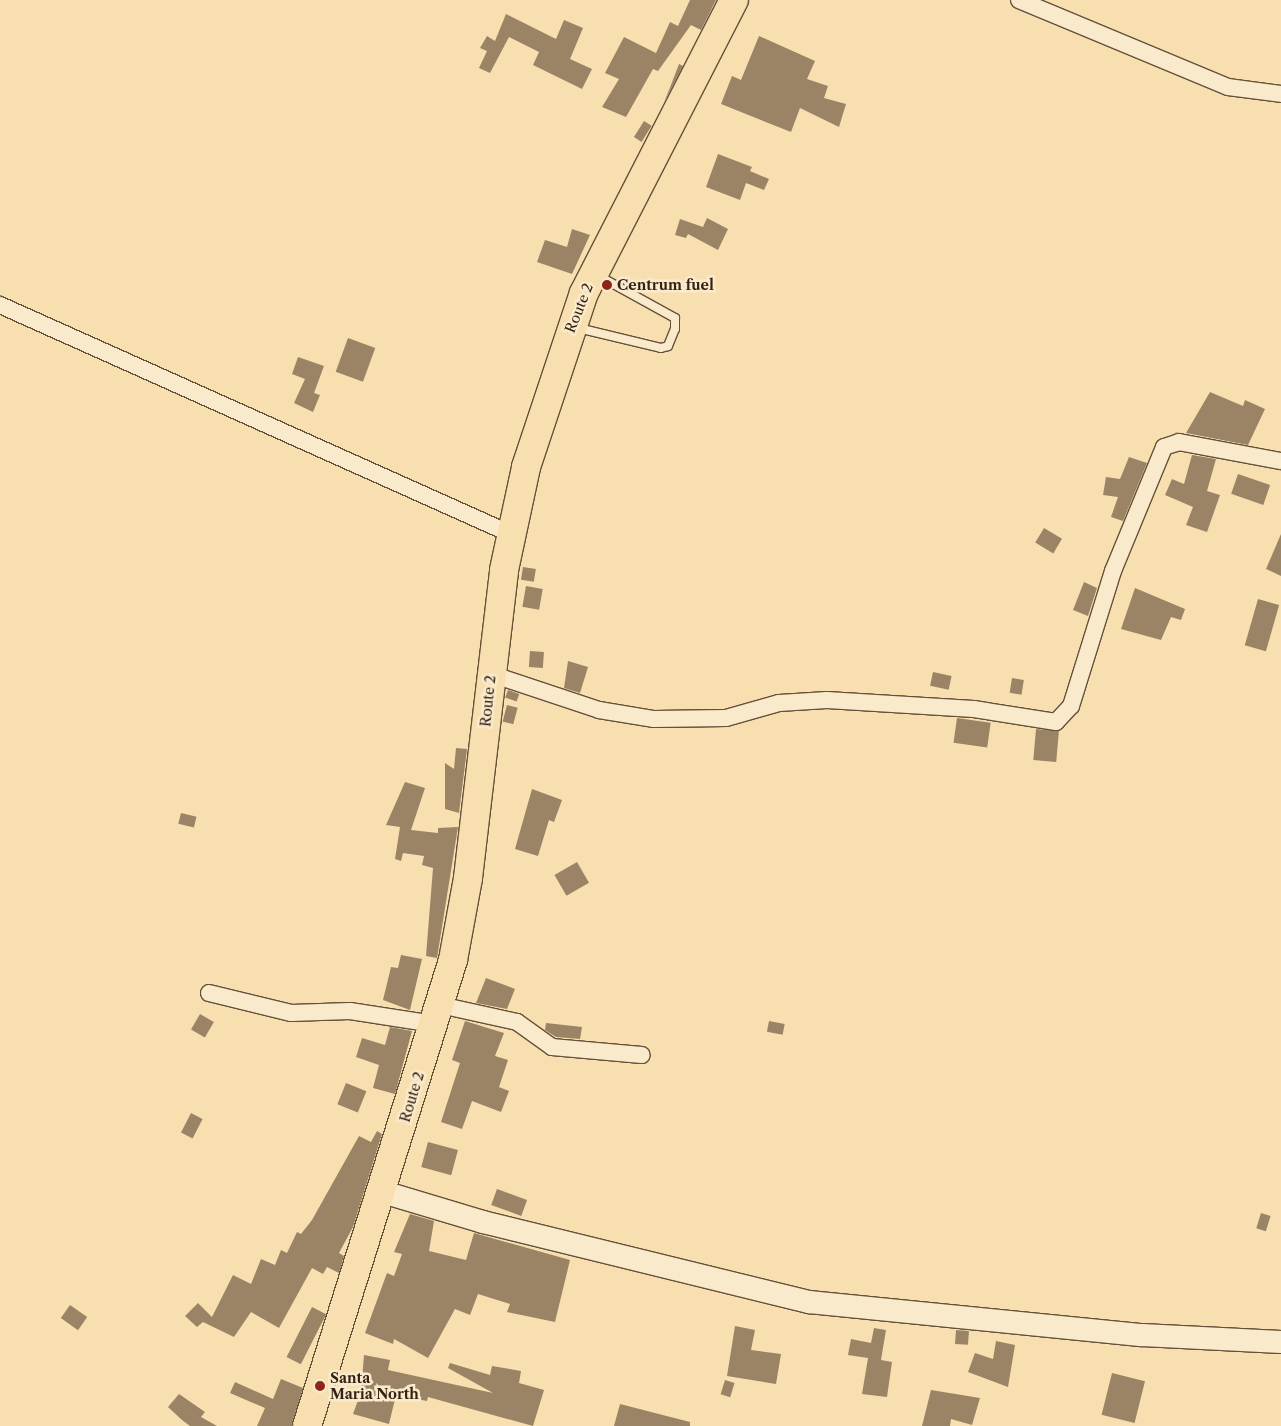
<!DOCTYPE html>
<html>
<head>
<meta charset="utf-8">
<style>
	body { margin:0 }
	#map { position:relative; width:1281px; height:1426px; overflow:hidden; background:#f8dfb0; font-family:"Libre Caslon Text",serif }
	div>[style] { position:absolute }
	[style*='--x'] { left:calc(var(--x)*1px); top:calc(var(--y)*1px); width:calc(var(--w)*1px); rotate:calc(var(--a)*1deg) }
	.building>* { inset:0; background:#9a8465; transform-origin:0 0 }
	.roads { filter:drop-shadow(1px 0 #65503a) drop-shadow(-1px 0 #65503a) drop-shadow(0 1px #65503a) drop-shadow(0 -1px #65503a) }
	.lane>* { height:8px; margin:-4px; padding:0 4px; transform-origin:4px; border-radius:4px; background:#faeacc }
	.street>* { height:16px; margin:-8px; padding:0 8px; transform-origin:8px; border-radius:8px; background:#faeacc }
	.secondary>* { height:22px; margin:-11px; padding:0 11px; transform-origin:11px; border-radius:11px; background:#faeacc }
	.highway>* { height:28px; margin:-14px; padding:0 14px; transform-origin:14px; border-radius:14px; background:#f8dfb0 }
	.dots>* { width:14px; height:14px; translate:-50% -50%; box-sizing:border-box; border:2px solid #faeacc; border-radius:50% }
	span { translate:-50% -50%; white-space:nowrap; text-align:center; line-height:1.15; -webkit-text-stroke:5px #faeacc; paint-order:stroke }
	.poi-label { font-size:14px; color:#342113; font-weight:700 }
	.left { translate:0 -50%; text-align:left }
	.street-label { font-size:14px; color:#342113 }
</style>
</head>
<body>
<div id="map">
	<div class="building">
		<div style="clip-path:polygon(690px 0,716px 0,701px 30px,691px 25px,658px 71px,653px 69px,626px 117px,602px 107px,619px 79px,605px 73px,624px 37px,656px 53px,670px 22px,678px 26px)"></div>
		<div style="clip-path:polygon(506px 14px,556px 39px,564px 20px,583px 28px,570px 59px,592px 69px,582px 89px,533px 65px,539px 52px,509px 37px,490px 73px,479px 68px,487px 51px,480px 48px,487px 36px,495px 41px)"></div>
		<div style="clip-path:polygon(759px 36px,815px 61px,807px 79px,828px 86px,824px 98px,846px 104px,839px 127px,800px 108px,791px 132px,721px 104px,732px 76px,741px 80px)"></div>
		<div style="clip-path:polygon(679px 64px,683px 66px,664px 102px,671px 85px)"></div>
		<div style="left:644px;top:121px;width:9px;height:19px;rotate:32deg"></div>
		<div style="clip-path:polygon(718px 154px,752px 167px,750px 171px,769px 179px,764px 190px,746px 183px,740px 200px,706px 187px)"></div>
		<div style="clip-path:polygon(707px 218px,728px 229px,718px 250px,688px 234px,686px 238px,675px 235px,680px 219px,703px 227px)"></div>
		<div style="clip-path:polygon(572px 229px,590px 235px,572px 274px,537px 262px,545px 240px,567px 247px)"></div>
		<div style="left:348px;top:338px;width:29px;height:36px;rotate:20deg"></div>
		<div style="clip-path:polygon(298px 357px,324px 366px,314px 393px,320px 395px,313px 412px,294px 403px,305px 379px,292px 374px)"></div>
		<div style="clip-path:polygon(1210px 392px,1243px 406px,1245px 400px,1265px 409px,1248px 445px,1186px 433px)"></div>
		<div style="clip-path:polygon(1192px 455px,1216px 459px,1207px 491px,1220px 495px,1207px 532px,1186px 525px,1193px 507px,1165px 495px,1172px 479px,1184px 484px)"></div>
		<div style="clip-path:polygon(1129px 457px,1147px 463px,1123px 521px,1111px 517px,1118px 497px,1103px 495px,1106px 477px,1120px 479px)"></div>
		<div style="left:1238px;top:474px;width:34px;height:21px;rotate:19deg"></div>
		<div style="left:1044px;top:528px;width:21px;height:17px;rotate:31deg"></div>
		<div style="clip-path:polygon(1281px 534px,1281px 576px,1266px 569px)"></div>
		<div style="left:523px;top:567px;width:13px;height:13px;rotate:9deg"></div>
		<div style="clip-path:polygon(1084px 582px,1097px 588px,1088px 616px,1073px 610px)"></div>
		<div style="left:526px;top:586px;width:17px;height:21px;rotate:10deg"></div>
		<div style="clip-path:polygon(1135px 588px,1185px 609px,1181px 620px,1171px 617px,1161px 640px,1121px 629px)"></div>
		<div style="left:1258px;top:599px;width:22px;height:48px;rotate:16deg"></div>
		<div style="left:530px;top:651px;width:14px;height:16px;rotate:4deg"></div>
		<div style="clip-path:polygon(568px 661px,588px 667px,580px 693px,564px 688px)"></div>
		<div style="left:933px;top:672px;width:19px;height:14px;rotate:12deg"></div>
		<div style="left:1012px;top:678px;width:12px;height:15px;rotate:9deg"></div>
		<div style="left:508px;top:690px;width:12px;height:8px;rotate:20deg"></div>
		<div style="left:507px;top:705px;width:11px;height:17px;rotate:15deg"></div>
		<div style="left:957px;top:718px;width:34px;height:25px;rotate:8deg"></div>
		<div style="left:1036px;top:729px;width:23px;height:31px;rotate:5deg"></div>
		<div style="clip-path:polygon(456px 748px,467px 749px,459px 813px,445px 809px,445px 763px,454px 769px)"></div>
		<div style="clip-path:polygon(405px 782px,425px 788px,411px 830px,438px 833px,438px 828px,458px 827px,437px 958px,426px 956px,433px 868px,422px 865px,424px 856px,403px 853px,401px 861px,395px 859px,400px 827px,386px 825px)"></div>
		<div style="clip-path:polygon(532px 789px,562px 800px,554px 822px,549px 820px,538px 856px,515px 849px)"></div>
		<div style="left:181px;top:813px;width:16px;height:11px;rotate:14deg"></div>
		<div style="left:577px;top:862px;width:24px;height:26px;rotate:60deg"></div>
		<div style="clip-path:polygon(401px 955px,422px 959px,410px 1010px,383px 1000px,391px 967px,398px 968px)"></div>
		<div style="clip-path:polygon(486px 978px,515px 989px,507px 1009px,476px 1003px)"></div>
		<div style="left:200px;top:1014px;width:16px;height:18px;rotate:30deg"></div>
		<div style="clip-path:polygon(465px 1021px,504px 1033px,495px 1056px,508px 1060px,499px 1087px,509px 1091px,501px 1112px,472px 1101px,462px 1129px,441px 1122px,460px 1063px,452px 1060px)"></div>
		<div style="left:769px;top:1021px;width:16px;height:11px;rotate:11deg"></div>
		<div style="clip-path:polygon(546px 1023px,582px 1027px,580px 1039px,556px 1037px,545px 1030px)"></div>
		<div style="clip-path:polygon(390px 1027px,412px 1031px,395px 1094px,373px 1088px,379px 1065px,356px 1057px,362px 1038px,385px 1045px)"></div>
		<div style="left:346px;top:1083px;width:22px;height:23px;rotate:22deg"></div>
		<div style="left:191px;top:1113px;width:13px;height:22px;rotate:27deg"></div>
		<div style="clip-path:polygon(377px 1131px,382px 1134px,353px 1227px,339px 1253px,344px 1256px,339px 1273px,327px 1267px,323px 1274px,312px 1268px,279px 1328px,251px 1312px,234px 1337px,203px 1322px,197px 1327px,185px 1316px,198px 1303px,212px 1317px,233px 1275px,251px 1284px,261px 1259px,275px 1265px,281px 1250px,287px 1253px,297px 1232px,301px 1234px,312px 1220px,359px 1136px,371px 1142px)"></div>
		<div style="left:428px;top:1142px;width:31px;height:26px;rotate:15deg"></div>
		<div style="left:497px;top:1189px;width:32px;height:17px;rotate:20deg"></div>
		<div style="left:1261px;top:1213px;width:10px;height:16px;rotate:17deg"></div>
		<div style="clip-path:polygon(410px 1214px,434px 1221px,429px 1251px,466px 1260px,474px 1233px,570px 1260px,555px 1322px,507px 1312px,510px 1304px,478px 1294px,470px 1315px,455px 1309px,428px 1358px,394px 1339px,393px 1344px,365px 1333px,387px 1273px,394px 1276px,402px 1254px,394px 1252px)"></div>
		<div style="left:70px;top:1305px;width:21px;height:16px;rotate:35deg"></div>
		<div style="left:312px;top:1307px;width:16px;height:56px;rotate:27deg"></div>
		<div style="clip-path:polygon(735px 1326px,755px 1330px,751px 1350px,781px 1354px,776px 1384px,727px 1376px)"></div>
		<div style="clip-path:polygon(874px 1328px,886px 1330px,881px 1360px,892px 1362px,887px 1397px,862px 1394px,868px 1358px,848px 1355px,851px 1339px,871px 1343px)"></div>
		<div style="left:956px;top:1330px;width:13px;height:14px;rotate:4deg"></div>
		<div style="clip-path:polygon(996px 1341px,1015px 1345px,1008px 1387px,968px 1372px,975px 1353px,993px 1359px)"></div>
		<div style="clip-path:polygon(364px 1355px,390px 1360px,388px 1370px,493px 1393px,448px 1368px,450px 1363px,490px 1375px,492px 1366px,521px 1371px,519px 1383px,544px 1390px,533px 1426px,428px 1397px,427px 1401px,396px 1395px,389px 1424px,353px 1414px,361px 1392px)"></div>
		<div style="left:1112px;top:1373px;width:34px;height:43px;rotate:14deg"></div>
		<div style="clip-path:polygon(281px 1379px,303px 1388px,291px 1426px,257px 1426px,265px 1408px,230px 1393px,235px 1382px,273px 1399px)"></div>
		<div style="left:725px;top:1380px;width:10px;height:15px;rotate:17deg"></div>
		<div style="clip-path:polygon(931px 1390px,980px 1398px,972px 1425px,951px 1419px,950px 1426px,922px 1426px)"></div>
		<div style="clip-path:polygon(179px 1394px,205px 1412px,201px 1417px,217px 1426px,190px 1426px,182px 1420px,168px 1407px)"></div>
		<div style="clip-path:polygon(620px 1404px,690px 1422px,690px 1426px,614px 1426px)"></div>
	</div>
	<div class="roads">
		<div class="lane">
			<div style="--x:578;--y:328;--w:85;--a:13.5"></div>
			<div style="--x:661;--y:348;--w:7;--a:-16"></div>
			<div style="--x:668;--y:346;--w:18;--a:-68"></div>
			<div style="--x:675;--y:329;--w:11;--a:-90"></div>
			<div style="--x:675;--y:318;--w:87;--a:-151.1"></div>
		</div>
		<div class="street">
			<div style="--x:1019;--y:0;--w:226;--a:22.6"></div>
			<div style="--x:1228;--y:87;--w:53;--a:7.5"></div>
			<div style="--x:0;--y:305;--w:560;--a:24.14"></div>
			<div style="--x:491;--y:674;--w:114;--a:18.4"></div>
			<div style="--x:599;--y:710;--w:56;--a:9.3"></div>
			<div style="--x:654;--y:719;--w:72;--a:-0.8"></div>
			<div style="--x:726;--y:718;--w:55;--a:-15.8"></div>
			<div style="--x:779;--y:703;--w:48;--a:-3.6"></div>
			<div style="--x:827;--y:700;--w:147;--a:3.5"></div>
			<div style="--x:974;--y:709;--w:83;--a:9"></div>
			<div style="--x:1056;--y:722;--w:22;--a:-47"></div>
			<div style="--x:1071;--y:706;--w:141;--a:-72.7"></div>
			<div style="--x:1113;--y:571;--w:134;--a:-67.6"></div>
			<div style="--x:1164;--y:447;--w:16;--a:-18"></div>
			<div style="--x:1179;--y:442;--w:104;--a:10.6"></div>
			<div style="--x:209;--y:993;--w:84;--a:13.7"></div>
			<div style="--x:291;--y:1013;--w:59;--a:-1.9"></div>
			<div style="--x:350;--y:1011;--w:85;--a:8.8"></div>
			<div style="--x:440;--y:1005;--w:79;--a:12.4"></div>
			<div style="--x:517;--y:1022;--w:43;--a:35.5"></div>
			<div style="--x:552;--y:1047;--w:90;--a:5.1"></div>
		</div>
		<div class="secondary">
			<div style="--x:383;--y:1192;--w:104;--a:16.7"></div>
			<div style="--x:483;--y:1222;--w:336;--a:13.8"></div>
			<div style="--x:809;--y:1302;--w:335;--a:5.7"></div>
			<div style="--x:1142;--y:1335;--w:139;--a:2.9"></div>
		</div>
		<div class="highway">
			<div style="--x:307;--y:1426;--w:488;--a:-72.6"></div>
			<div style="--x:453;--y:960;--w:83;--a:-79.6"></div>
			<div style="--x:468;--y:878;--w:310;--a:-83.3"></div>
			<div style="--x:504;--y:570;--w:105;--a:-77.9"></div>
			<div style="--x:526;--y:467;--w:183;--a:-71.6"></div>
			<div style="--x:584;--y:293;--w:329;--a:-62.9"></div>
		</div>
	</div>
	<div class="dots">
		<div style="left:607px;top:285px;background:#8f2418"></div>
		<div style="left:320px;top:1386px;background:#8f2418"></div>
	</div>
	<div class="poi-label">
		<span class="left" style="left:617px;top:285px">Centrum fuel</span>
		<span class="left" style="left:330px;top:1386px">Santa<br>Maria North</span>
	</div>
	<div class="street-label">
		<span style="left:579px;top:308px;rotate:-68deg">Route 2</span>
		<span style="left:488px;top:701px;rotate:-84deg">Route 2</span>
		<span style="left:412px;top:1097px;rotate:-73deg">Route 2</span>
	</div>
</div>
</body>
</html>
